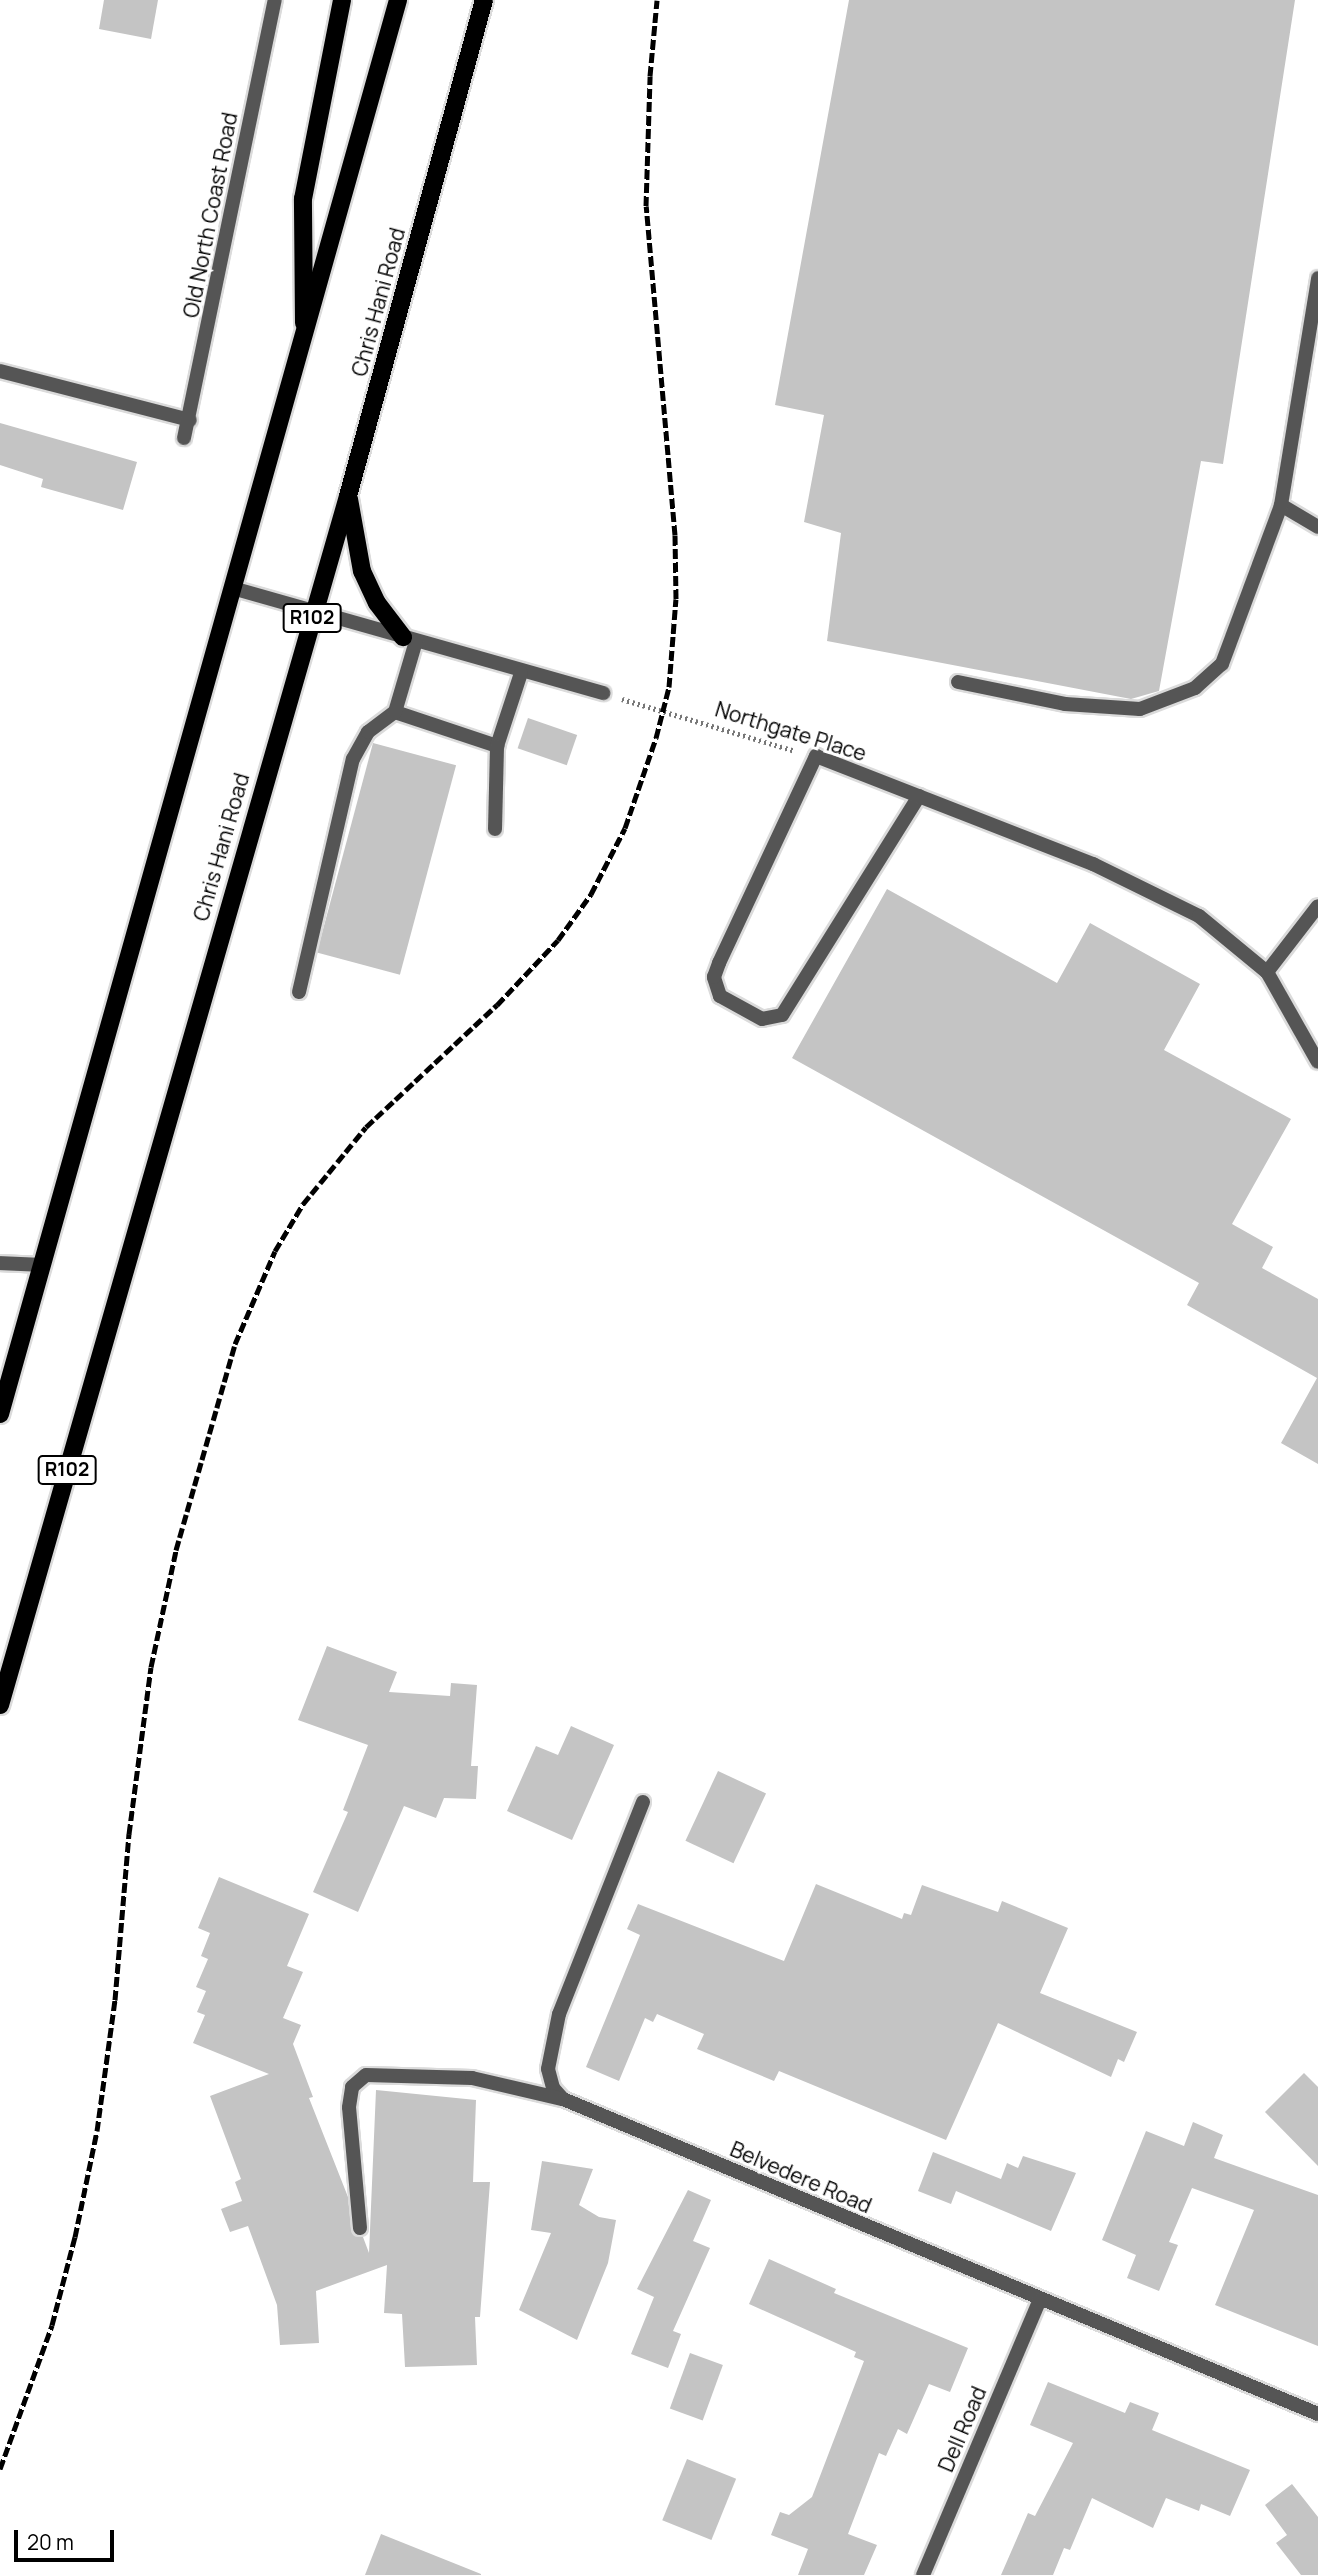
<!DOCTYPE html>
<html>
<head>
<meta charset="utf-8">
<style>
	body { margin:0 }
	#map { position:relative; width:1318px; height:2575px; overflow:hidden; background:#fff; font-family:Manrope,sans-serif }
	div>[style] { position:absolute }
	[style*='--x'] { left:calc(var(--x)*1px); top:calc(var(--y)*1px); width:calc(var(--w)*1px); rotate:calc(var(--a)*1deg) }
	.building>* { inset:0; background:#c4c4c4; transform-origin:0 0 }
	.path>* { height:4.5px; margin-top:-2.25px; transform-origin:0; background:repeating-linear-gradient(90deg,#777 0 2px,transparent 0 5.5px) }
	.roads { filter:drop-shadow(2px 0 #dbdbdb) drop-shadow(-2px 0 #dbdbdb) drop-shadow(0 2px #dbdbdb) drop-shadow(0 -2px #dbdbdb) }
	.service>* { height:14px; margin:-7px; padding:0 7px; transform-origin:7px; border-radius:7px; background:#555 }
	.minor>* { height:14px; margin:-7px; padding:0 7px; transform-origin:7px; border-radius:7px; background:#555 }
	.primary>* { height:18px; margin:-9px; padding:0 9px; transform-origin:9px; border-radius:9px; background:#000 }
	.rail>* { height:5px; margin-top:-2.5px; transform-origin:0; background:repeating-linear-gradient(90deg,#000 0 10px,transparent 0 13.5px) }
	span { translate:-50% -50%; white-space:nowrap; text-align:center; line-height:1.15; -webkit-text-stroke:6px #fff; paint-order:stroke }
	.shield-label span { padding:2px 5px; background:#fff; border:2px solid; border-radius:5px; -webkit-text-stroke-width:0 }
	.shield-label { font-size:19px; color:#000; font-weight:700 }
	.street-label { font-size:21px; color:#000 }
	.scale { position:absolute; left:14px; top:2530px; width:100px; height:32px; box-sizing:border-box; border:4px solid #000; border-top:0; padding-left:9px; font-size:21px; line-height:24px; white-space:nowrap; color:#000; -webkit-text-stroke:5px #fff; paint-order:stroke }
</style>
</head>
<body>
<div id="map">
	<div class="building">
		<div style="clip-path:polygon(104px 0,158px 0,151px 39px,99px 29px)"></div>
		<div style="clip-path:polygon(849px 0,1295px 0,1223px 464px,1201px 461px,1159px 691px,1131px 699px,827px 641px,841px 533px,804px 522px,824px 415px,775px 405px)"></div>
		<div style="clip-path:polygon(0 423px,137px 462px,123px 510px,41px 487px,43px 479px,0 465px)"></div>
		<div style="left:528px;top:718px;width:52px;height:32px;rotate:19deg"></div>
		<div style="left:373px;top:743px;width:86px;height:217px;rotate:15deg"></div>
		<div style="clip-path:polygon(887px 889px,1057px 983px,1090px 923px,1200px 984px,1164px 1050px,1291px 1119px,1232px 1224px,1273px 1247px,1262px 1268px,1318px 1299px,1318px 1464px,1281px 1443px,1317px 1378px,1187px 1305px,1199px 1283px,792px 1058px)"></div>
		<div style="clip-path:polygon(327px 1646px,397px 1672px,389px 1692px,450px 1696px,451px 1683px,477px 1685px,471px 1766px,478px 1766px,476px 1799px,444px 1798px,436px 1818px,404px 1806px,358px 1912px,313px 1892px,348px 1812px,343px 1810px,368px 1745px,298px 1720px)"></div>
		<div style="clip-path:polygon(571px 1726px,614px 1745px,572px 1840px,507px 1811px,536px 1746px,558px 1755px)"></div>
		<div style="left:718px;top:1771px;width:53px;height:77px;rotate:25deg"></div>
		<div style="clip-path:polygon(219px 1877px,309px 1914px,287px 1966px,303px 1972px,283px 2018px,301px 2025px,293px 2044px,313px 2097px,309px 2098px,348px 2197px,352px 2233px,363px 2237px,369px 2253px,376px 2090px,476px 2100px,473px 2182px,490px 2182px,480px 2317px,475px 2317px,477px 2365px,405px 2367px,402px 2314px,384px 2313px,387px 2265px,316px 2291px,319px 2343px,280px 2345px,277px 2305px,248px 2226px,230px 2232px,221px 2209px,242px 2201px,235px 2182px,241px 2179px,210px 2096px,269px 2074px,193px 2043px,205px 2015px,197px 2012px,206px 1991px,196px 1987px,208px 1959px,201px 1956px,210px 1933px,198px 1928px)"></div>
		<div style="clip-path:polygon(816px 1884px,902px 1919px,904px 1913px,911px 1915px,922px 1885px,998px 1912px,1002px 1901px,1068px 1928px,1040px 1993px,1137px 2032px,1124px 2062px,1118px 2059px,1111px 2077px,998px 2023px,946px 2140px,779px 2071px,774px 2081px,697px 2049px,704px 2034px,657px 2014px,653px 2022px,645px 2018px,619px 2081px,586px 2067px,640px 1935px,627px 1929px,638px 1904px,784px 1961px)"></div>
		<div style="clip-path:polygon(1304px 2073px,1318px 2087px,1318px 2166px,1265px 2112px)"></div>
		<div style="clip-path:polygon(1193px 2122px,1223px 2135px,1214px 2158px,1318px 2195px,1318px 2346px,1215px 2305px,1254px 2210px,1192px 2188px,1169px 2242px,1178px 2245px,1159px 2291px,1127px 2278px,1136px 2255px,1102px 2240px,1146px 2131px,1184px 2146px)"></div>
		<div style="clip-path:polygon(933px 2152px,1001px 2179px,1007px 2163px,1018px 2168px,1023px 2156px,1076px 2173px,1051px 2231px,956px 2191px,951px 2204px,918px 2191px)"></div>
		<div style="clip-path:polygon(542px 2161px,593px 2169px,579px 2205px,599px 2217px,616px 2220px,608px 2263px,577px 2340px,519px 2310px,551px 2233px,531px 2230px)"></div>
		<div style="clip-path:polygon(688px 2190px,711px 2200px,693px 2241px,710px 2248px,673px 2331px,681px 2334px,668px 2368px,631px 2354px,654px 2297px,637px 2289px)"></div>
		<div style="clip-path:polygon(769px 2259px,836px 2289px,834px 2293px,968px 2348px,950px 2392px,929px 2384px,907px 2434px,898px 2429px,886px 2456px,879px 2453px,848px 2534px,877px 2545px,864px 2575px,798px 2575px,808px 2549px,771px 2535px,780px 2512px,789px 2515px,812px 2497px,864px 2361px,854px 2357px,856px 2352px,749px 2304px)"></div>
		<div style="left:690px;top:2353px;width:35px;height:59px;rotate:20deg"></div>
		<div style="clip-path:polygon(1048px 2382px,1125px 2413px,1130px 2402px,1159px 2413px,1152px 2430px,1250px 2470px,1230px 2516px,1201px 2504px,1199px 2511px,1166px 2498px,1153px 2528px,1092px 2498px,1070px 2550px,1064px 2548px,1053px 2575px,1001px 2575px,1028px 2513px,1035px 2516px,1073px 2443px,1030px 2425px)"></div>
		<div style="left:687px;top:2459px;width:53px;height:66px;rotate:22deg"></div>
		<div style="clip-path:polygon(1292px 2484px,1318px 2517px,1318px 2575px,1301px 2575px,1276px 2543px,1287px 2535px,1265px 2505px)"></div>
		<div style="clip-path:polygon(381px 2534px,481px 2574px,481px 2575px,365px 2575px)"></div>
	</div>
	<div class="path">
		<div style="--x:622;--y:699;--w:181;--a:16.7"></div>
	</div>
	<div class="roads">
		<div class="service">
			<div style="--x:0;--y:371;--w:196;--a:14.5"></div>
			<div style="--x:1281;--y:505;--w:43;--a:30.7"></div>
			<div style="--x:232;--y:588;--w:386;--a:15.8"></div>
			<div style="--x:958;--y:682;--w:109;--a:11.6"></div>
			<div style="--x:1065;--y:704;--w:75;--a:3.8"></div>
			<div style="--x:1140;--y:709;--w:59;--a:-20.9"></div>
			<div style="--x:1195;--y:688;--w:36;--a:-42"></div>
			<div style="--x:1222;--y:664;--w:170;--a:-69.6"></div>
			<div style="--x:1281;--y:505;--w:230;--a:-80.7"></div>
			<div style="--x:395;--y:712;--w:108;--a:18.4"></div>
			<div style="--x:497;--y:746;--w:77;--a:-71.8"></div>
			<div style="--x:919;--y:796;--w:258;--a:122"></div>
			<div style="--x:782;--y:1015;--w:20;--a:169"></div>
			<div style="--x:762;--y:1019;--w:48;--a:-151.3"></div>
			<div style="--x:720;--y:996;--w:20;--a:-108"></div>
			<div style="--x:714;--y:977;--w:15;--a:-70"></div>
			<div style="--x:719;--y:963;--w:229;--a:-64.9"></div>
			<div style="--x:816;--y:756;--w:297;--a:21.3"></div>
			<div style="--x:1093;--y:864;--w:118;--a:26.1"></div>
			<div style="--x:1199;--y:916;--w:88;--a:39.5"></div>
			<div style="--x:1267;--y:972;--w:83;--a:-52.3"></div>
			<div style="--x:495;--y:829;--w:83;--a:-88.6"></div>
			<div style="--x:1267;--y:972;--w:103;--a:60.5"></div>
			<div style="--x:299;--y:992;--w:239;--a:-77"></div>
			<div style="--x:353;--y:759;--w:31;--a:-61"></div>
			<div style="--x:368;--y:732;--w:34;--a:-37"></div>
			<div style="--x:395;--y:712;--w:74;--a:-73.5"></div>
			<div style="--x:0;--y:1263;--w:42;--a:2.7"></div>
		</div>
		<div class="minor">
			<div style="--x:184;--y:438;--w:447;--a:-78.3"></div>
			<div style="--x:643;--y:1802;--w:228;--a:111.6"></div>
			<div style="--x:559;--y:2014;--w:56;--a:101.3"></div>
			<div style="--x:548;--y:2069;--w:20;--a:75"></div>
			<div style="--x:553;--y:2088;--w:15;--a:48"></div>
			<div style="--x:563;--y:2099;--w:818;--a:22.65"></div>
			<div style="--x:360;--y:2228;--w:121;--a:-95.2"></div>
			<div style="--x:349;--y:2107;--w:20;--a:-81"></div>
			<div style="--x:352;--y:2087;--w:18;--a:-41"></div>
			<div style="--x:366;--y:2075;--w:106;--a:1.6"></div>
			<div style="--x:472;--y:2078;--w:92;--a:13.1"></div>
			<div style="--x:923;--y:2575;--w:299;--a:-67"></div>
		</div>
		<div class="primary">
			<div style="--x:304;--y:323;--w:124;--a:-90.5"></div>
			<div style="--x:303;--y:199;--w:203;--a:-78.9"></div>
			<div style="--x:349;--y:499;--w:73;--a:79.8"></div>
			<div style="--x:362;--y:571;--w:35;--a:65"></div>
			<div style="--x:377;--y:603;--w:43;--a:52.6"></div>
			<div style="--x:0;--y:1414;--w:1469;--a:-74.28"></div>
			<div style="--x:0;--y:1705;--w:1258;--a:-73.94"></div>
			<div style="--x:348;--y:496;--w:514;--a:-74.67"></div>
		</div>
	</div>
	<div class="rail">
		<div style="--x:0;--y:2469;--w:153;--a:-70.1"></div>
		<div style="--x:52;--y:2325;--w:91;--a:-75.4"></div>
		<div style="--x:75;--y:2237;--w:108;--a:-78.3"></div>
		<div style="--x:97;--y:2131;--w:132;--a:-82.2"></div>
		<div style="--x:115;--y:2000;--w:167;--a:-85.2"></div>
		<div style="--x:129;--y:1834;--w:168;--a:-82.5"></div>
		<div style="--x:151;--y:1667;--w:120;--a:-77.9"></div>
		<div style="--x:176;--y:1550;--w:214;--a:-74"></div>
		<div style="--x:235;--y:1344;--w:101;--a:-66.7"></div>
		<div style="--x:275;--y:1251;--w:55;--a:-59.2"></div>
		<div style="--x:303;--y:1204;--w:99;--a:-50.7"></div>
		<div style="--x:366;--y:1127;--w:179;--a:-43"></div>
		<div style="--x:497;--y:1005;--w:89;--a:-46.8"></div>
		<div style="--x:558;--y:940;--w:57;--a:-54.3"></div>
		<div style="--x:591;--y:894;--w:74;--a:-62.7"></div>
		<div style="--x:625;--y:828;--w:95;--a:-71"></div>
		<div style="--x:656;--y:738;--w:53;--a:-75.7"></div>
		<div style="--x:669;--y:687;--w:88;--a:-85.5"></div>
		<div style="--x:676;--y:599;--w:64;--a:-90.9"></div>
		<div style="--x:675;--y:535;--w:330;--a:-95"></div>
		<div style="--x:646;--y:206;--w:130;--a:-88.2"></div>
		<div style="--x:650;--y:76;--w:76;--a:-84.7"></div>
	</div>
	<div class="shield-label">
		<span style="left:312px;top:618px">R102</span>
		<span style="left:67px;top:1470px">R102</span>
	</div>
	<div class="street-label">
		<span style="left:210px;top:215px;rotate:-79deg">Old North Coast Road</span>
		<span style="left:378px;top:302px;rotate:-75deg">Chris Hani Road</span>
		<span style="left:791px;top:731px;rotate:17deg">Northgate Place</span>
		<span style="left:221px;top:847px;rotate:-74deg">Chris Hani Road</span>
		<span style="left:801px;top:2177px;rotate:23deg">Belvedere Road</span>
		<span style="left:962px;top:2429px;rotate:-67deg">Dell Road</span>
	</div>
	<div class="scale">20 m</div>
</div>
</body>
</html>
